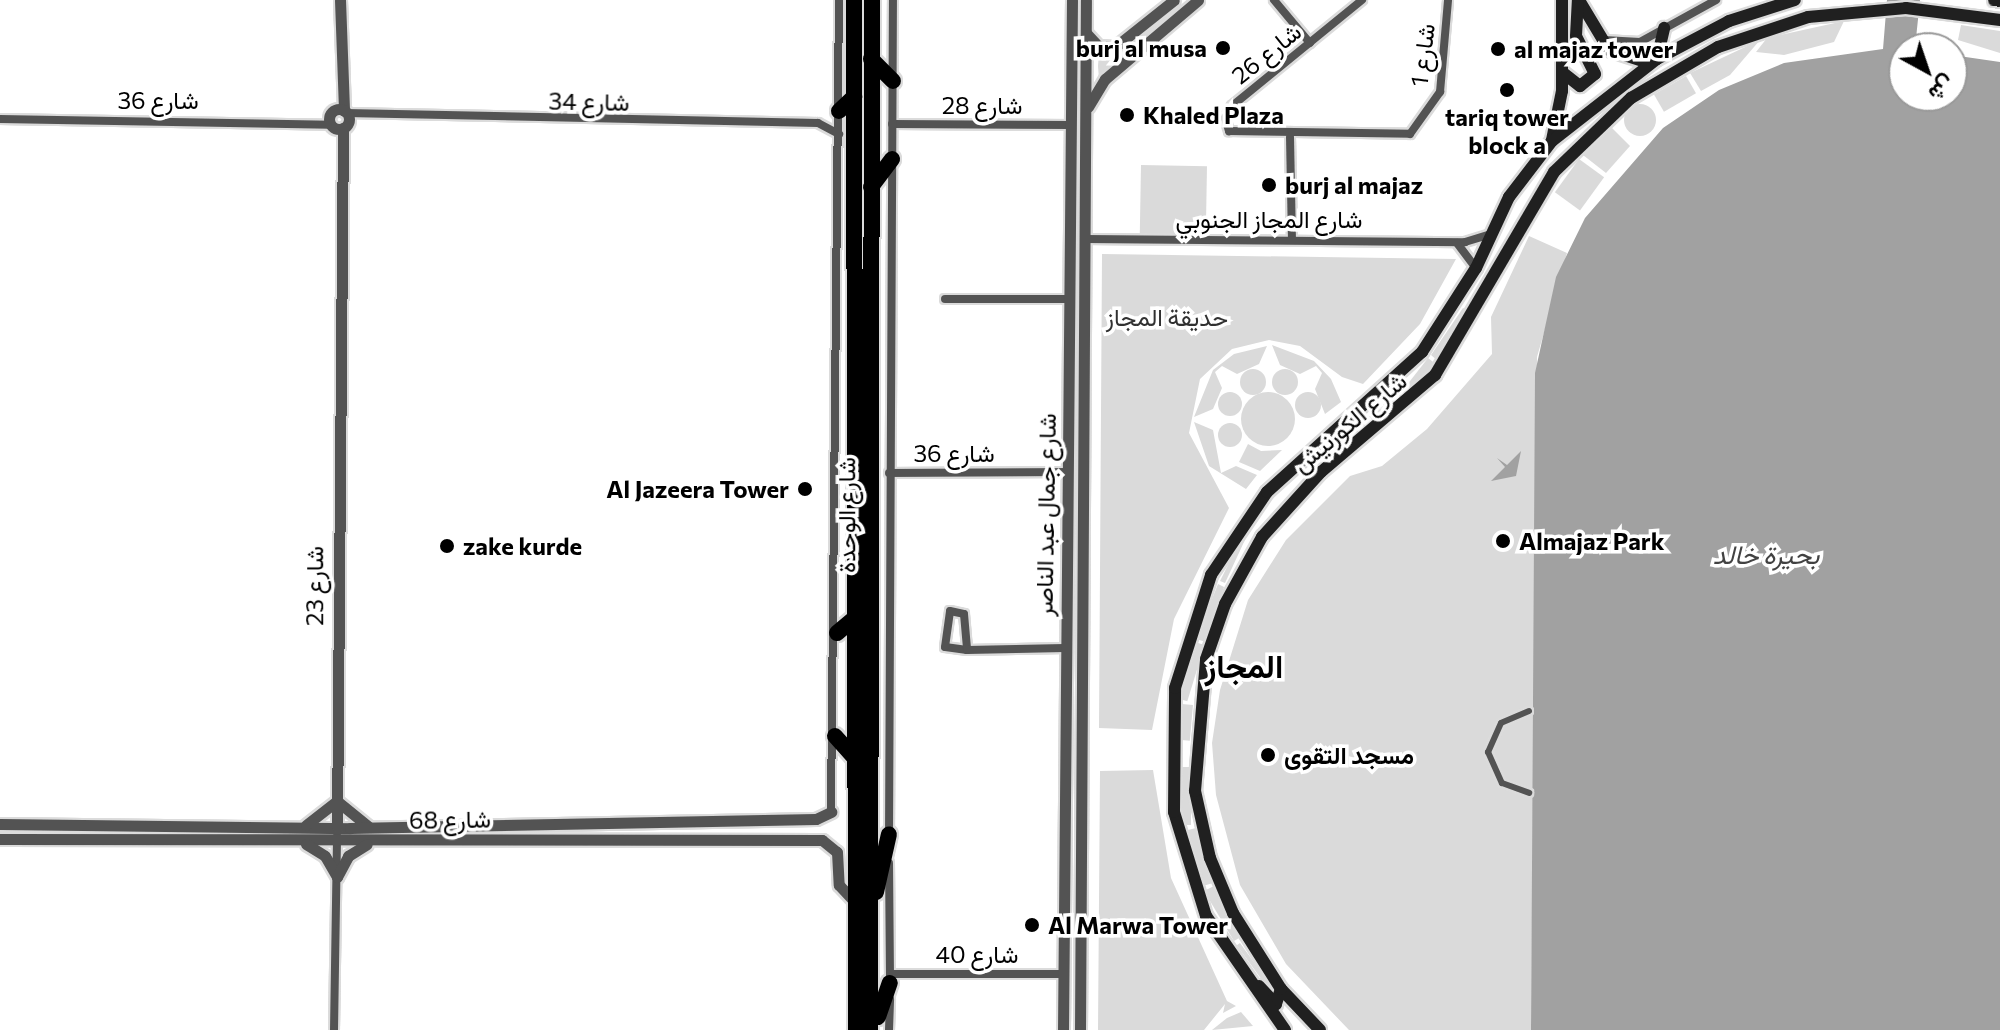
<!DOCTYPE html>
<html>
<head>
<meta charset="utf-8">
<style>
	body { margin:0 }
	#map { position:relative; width:2000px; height:1030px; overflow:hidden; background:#fff; font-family:Commissioner,Vazirmatn,sans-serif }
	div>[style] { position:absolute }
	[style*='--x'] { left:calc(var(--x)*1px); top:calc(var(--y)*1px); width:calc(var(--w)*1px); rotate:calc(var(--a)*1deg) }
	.green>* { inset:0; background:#dadada; transform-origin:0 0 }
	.round { border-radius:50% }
	.water>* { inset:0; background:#a1a1a1 }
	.roads { filter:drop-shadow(2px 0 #dbdbdb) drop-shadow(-2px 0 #dbdbdb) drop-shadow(0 2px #dbdbdb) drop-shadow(0 -2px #dbdbdb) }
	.pedestrian>* { height:6px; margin:-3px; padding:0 3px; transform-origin:3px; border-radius:3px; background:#535353 }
	.minor>* { height:8px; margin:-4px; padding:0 4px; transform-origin:4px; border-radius:4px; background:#535353 }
	.tertiary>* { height:11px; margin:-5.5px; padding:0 5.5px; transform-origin:5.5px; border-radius:5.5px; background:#535353 }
	.tertiary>.ring { margin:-5.5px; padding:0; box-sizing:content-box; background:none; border:11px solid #535353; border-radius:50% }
	.secondary>* { height:12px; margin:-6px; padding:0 6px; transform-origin:6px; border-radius:6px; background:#202020 }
	.motorway>* { height:16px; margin:-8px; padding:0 8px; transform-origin:8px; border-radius:8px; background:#000 }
	.dots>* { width:22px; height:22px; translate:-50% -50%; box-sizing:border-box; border:4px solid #fff; border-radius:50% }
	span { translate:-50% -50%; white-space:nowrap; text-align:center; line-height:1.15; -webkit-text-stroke:7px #fff; paint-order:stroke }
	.poi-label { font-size:24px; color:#000; font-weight:700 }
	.right { translate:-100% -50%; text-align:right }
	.left { translate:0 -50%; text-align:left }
	.street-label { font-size:24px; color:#000 }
	.park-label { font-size:24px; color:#313131 }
	.water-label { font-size:26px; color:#424242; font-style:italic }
	.district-label { font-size:32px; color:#000; font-weight:700 }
	.north { position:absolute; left:1888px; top:32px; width:80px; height:80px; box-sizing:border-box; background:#fff; border:2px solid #999; border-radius:50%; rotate:140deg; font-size:22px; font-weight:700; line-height:32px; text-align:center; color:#000 }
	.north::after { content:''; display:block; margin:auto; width:28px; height:36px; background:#000; clip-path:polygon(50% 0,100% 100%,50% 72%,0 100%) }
</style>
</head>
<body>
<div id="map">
	<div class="green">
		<div style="clip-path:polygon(1174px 9px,1177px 13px,1123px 59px,1119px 53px)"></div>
		<div style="clip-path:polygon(1844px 21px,1834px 42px,1784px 55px,1756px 52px,1767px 38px)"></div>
		<div style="clip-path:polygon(1961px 25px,2000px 31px,2000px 53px,1958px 40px)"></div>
		<div style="clip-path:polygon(1760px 40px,1730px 75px,1701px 91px,1690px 73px)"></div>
		<div style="clip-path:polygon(1099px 53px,1120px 61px,1099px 79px,1098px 66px)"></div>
		<div style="left:1686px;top:76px;width:20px;height:37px;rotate:60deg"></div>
		<div class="round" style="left:1624px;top:104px;width:32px;height:32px"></div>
		<div style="clip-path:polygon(1611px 127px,1630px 146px,1606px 173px,1583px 155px)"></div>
		<div style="left:1579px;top:159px;width:31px;height:41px;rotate:36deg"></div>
		<div style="left:1141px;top:165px;width:66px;height:69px;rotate:1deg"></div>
		<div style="clip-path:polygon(1529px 236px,1567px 253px,1537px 357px,1531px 1030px,1349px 1030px,1286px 964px,1240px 885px,1216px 795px,1212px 743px,1220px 690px,1248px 600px,1286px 540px,1350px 476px,1382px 466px,1427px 429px,1492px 354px,1491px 317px)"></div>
		<div style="clip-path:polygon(1102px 254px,1456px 259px,1420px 324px,1363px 384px,1342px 377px,1300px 346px,1269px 340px,1232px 349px,1200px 379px,1189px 433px,1229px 508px,1174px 619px,1152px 730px,1099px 728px)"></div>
		<div style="clip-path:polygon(1463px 308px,1470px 312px,1439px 362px,1431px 355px)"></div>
		<div style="clip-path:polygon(1272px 345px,1314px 361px,1331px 379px,1341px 402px,1325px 414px,1315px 389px,1322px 373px,1316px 366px,1300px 374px,1280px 365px)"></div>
		<div style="clip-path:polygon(1267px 346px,1259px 364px,1237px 374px,1222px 366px,1215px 372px,1222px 388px,1213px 409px,1194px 417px,1213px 370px,1234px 354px)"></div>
		<div style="left:1428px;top:358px;width:11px;height:58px;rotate:38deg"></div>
		<div class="round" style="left:1240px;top:369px;width:26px;height:26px"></div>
		<div class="round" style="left:1272px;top:369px;width:26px;height:26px"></div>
		<div class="round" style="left:1218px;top:392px;width:24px;height:24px"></div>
		<div class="round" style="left:1241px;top:392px;width:54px;height:54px"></div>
		<div class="round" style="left:1295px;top:392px;width:26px;height:26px"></div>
		<div style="left:1386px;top:402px;width:11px;height:58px;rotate:49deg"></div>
		<div style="clip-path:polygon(1194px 422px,1213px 430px,1221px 473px,1236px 466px,1257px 475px,1246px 489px,1209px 466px)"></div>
		<div class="round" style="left:1218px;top:423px;width:24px;height:24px"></div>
		<div style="clip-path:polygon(1248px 444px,1261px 451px,1282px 450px,1260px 471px,1239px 462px)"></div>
		<div style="clip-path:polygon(1250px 529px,1225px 583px,1220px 581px,1236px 549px)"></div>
		<div style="clip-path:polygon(1218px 584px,1224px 587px,1206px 642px,1196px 639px)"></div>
		<div style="left:1195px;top:642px;width:10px;height:59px;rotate:17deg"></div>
		<div style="left:1182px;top:704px;width:11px;height:36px;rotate:5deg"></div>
		<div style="left:1180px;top:767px;width:11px;height:58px"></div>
		<div style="clip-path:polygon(1153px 770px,1171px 878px,1227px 1001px,1236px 1006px,1223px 1013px,1225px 1004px,1204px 1030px,1098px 1030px,1100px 771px)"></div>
		<div style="clip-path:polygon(1196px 828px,1213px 883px,1203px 886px,1188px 830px)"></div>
		<div style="clip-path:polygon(1214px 886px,1239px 938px,1234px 941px,1204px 891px)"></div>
		<div style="left:1240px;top:943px;width:57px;height:4px;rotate:54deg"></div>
		<div style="clip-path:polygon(1241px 1012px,1253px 1026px,1212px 1030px,1227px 1018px)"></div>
	</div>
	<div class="water">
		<div style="clip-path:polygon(1887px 0,1920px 0,1915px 48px,1904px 48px,1904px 96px,1952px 96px,1952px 55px,2000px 62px,2000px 1030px,1531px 1030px,1535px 373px,1556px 277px,1585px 218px,1663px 128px,1719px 90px,1784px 63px,1883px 49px)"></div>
		<div style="clip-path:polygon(1521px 451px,1516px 476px,1491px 481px,1505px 467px,1497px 458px,1507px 465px)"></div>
	</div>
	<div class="roads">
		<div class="pedestrian">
			<div style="--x:1529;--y:711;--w:30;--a:157"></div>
			<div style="--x:1501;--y:723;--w:32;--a:114"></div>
			<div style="--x:1488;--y:752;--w:34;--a:66"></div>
			<div style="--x:1502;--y:783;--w:29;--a:20"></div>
		</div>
		<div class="minor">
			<div style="--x:1274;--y:0;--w:56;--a:50.1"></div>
			<div style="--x:1362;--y:0;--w:168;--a:140.8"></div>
			<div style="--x:1232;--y:106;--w:14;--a:120"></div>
			<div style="--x:1225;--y:118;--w:14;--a:73"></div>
			<div style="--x:1229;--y:131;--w:181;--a:0.9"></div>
			<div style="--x:1410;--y:134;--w:52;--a:-54.5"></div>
			<div style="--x:1440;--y:92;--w:92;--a:-85"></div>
			<div style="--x:1604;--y:40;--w:36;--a:3"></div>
			<div style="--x:1640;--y:42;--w:87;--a:-28.9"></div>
			<div style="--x:346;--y:113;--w:472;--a:1.2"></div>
			<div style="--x:818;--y:123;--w:24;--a:28"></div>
			<div style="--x:0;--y:119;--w:330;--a:1"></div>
			<div style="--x:892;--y:124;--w:179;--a:0.3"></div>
			<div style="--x:1290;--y:137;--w:102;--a:88.9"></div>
			<div style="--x:1085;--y:239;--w:380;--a:0.5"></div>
			<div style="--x:1465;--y:242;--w:27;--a:-17"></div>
			<div style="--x:1457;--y:243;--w:31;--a:53"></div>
			<div style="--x:945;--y:299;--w:124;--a:0"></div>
			<div style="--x:889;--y:473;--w:178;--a:-0.3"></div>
			<div style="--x:967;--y:650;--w:22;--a:-172"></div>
			<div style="--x:945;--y:647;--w:36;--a:-82"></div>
			<div style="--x:950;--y:611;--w:14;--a:12"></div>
			<div style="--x:964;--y:614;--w:36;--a:85"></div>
			<div style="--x:967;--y:650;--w:98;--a:-1.2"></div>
			<div style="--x:831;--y:812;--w:812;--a:-89.44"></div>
			<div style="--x:889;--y:837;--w:837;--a:-89.73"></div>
			<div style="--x:889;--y:863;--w:122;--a:89.5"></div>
			<div style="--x:890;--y:974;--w:174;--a:0"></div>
			<div style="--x:334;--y:1030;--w:194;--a:-89.1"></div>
			<div style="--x:889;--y:1030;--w:31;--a:-88"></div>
		</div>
		<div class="tertiary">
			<div style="--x:340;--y:0;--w:111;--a:87.9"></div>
			<div style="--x:1086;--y:33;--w:18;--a:47"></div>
			<div style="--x:1098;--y:46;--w:17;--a:3"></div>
			<div style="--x:1115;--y:47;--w:75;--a:-38.5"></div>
			<div style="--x:1088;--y:107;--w:33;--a:-59"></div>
			<div style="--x:1105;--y:79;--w:122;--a:-40.3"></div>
			<div class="ring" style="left:329px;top:109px;width:9px;height:9px"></div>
			<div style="--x:337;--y:801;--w:40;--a:39"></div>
			<div style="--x:0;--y:824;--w:350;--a:0.7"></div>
			<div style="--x:350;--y:828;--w:466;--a:-1.1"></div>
			<div style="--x:816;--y:819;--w:17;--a:-25"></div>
			<div style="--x:306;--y:825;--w:39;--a:-38"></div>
			<div style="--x:337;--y:827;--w:699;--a:-89.51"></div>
			<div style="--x:0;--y:839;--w:822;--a:0.07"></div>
			<div style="--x:822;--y:840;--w:19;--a:39"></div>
			<div style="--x:837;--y:852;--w:33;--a:87"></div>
			<div style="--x:839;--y:885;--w:25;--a:47"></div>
			<div style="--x:306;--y:844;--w:22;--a:32"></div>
			<div style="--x:325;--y:856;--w:24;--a:60"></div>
			<div style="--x:337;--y:877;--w:24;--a:-62"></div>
			<div style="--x:348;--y:856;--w:22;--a:-32"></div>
			<div style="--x:1063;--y:1030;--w:1030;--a:-89.5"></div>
			<div style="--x:1080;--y:1030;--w:1030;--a:-89.67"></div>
		</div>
		<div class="secondary">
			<div style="--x:1579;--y:0;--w:58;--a:59"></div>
			<div style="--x:1609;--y:50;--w:42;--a:18"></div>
			<div style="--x:1994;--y:0;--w:6;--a:9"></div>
			<div style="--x:1657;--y:59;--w:32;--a:-77"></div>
			<div style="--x:1562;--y:72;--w:23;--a:38"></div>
			<div style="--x:1580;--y:86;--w:19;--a:-39"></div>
			<div style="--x:1595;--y:74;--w:42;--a:-116.6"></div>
			<div style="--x:1576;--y:36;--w:36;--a:-87"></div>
			<div style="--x:1552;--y:140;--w:50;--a:-78.5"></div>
			<div style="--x:1562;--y:91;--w:91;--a:-90"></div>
			<div style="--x:1259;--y:986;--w:25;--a:47"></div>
			<div style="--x:1276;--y:1004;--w:16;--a:-72"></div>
			<div style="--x:1285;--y:1030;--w:139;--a:-124.7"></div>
			<div style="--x:1206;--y:916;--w:109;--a:-107.1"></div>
			<div style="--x:1174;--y:812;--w:124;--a:-89.5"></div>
			<div style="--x:1175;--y:688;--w:119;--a:-72.3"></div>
			<div style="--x:1211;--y:575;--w:100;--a:-56"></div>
			<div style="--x:1267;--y:492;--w:209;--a:-42.1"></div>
			<div style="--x:1422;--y:352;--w:100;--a:-57.3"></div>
			<div style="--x:1476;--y:268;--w:78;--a:-65.1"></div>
			<div style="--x:1509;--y:197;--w:71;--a:-52.5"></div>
			<div style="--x:1552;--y:141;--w:133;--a:-38"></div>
			<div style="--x:1657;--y:59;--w:81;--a:-27.8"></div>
			<div style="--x:1729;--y:21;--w:69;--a:-17.7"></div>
			<div style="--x:1320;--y:1030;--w:57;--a:-133.6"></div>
			<div style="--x:1281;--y:989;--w:90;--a:-122.3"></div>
			<div style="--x:1233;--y:913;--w:60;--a:-112.7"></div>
			<div style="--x:1210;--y:858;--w:69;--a:-102.6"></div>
			<div style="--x:1195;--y:791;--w:132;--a:-85.2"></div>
			<div style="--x:1206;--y:659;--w:58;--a:-70.9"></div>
			<div style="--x:1225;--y:604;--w:77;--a:-61.1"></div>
			<div style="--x:1262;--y:537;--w:88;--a:-47.8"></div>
			<div style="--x:1321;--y:472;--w:150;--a:-40.4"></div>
			<div style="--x:1435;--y:375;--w:235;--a:-59.6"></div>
			<div style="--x:1554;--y:172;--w:107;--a:-43.9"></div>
			<div style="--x:1631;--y:98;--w:101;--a:-30.4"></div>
			<div style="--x:1718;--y:47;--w:95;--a:-18.4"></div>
			<div style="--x:1808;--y:17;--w:98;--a:-5.2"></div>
			<div style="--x:1906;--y:8;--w:95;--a:7.3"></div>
		</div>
		<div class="motorway">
			<div style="--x:854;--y:0;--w:1030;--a:89.89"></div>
			<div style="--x:871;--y:59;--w:31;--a:45"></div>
			<div style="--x:839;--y:111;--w:21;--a:-43"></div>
			<div style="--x:871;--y:187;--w:35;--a:-53"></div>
			<div style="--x:837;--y:633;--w:23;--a:-40"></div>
			<div style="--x:835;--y:736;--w:30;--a:48"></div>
			<div style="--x:876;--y:892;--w:59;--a:-77.4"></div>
			<div style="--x:878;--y:1017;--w:36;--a:-71"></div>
			<div style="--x:870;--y:1030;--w:1030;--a:-89.89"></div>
		</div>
	</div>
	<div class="dots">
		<div style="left:1223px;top:48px;background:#000"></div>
		<div style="left:1498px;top:49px;background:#000"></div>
		<div style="left:1507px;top:90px;background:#000"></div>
		<div style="left:1127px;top:115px;background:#000"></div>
		<div style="left:1269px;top:185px;background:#000"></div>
		<div style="left:805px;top:489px;background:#000"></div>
		<div style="left:1503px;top:541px;background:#000"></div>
		<div style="left:447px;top:546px;background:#000"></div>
		<div style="left:1268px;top:755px;background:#000"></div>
		<div style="left:1032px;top:925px;background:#000"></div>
	</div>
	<div class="poi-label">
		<span class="right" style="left:1207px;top:48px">burj al musa</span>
		<span class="left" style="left:1514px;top:49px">al majaz tower</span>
		<span class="left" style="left:1143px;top:115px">Khaled Plaza</span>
		<span style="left:1507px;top:131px">tariq tower<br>block a</span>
		<span class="left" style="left:1285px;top:185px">burj al majaz</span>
		<span class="right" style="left:789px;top:489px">Al Jazeera Tower</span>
		<span class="left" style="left:1519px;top:541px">Almajaz Park</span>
		<span class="left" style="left:463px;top:546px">zake kurde</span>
		<span class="left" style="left:1284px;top:755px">مسجد التقوى</span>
		<span class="left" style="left:1048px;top:925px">Al Marwa Tower</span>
	</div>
	<div class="street-label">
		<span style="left:1266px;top:53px;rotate:-39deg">شارع 26</span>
		<span style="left:1422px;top:55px;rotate:-83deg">شارع 1</span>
		<span style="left:158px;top:100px">شارع 36</span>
		<span style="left:589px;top:101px;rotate:1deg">شارع 34</span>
		<span style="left:982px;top:105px">شارع 28</span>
		<span style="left:1269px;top:219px">شارع المجاز الجنوبي</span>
		<span style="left:1349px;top:422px;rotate:-40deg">شارع الكورنيش</span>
		<span style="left:954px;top:453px">شارع 36</span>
		<span style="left:846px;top:515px;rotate:-90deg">شارع الوحدة</span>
		<span style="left:1045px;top:515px;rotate:-89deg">شارع جمال عبد الناصر</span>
		<span style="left:314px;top:586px;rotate:-90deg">شارع 23</span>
		<span style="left:450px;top:819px;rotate:-1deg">شارع 68</span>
		<span style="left:977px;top:954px">شارع 40</span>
	</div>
	<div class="park-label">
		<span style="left:1167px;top:317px">حديقة المجاز</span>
	</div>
	<div class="water-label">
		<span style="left:1766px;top:554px">بحيرة خالد</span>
	</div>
	<div class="district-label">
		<span style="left:1244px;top:665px">المجاز</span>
	</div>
	<div class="north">ش</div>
</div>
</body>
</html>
